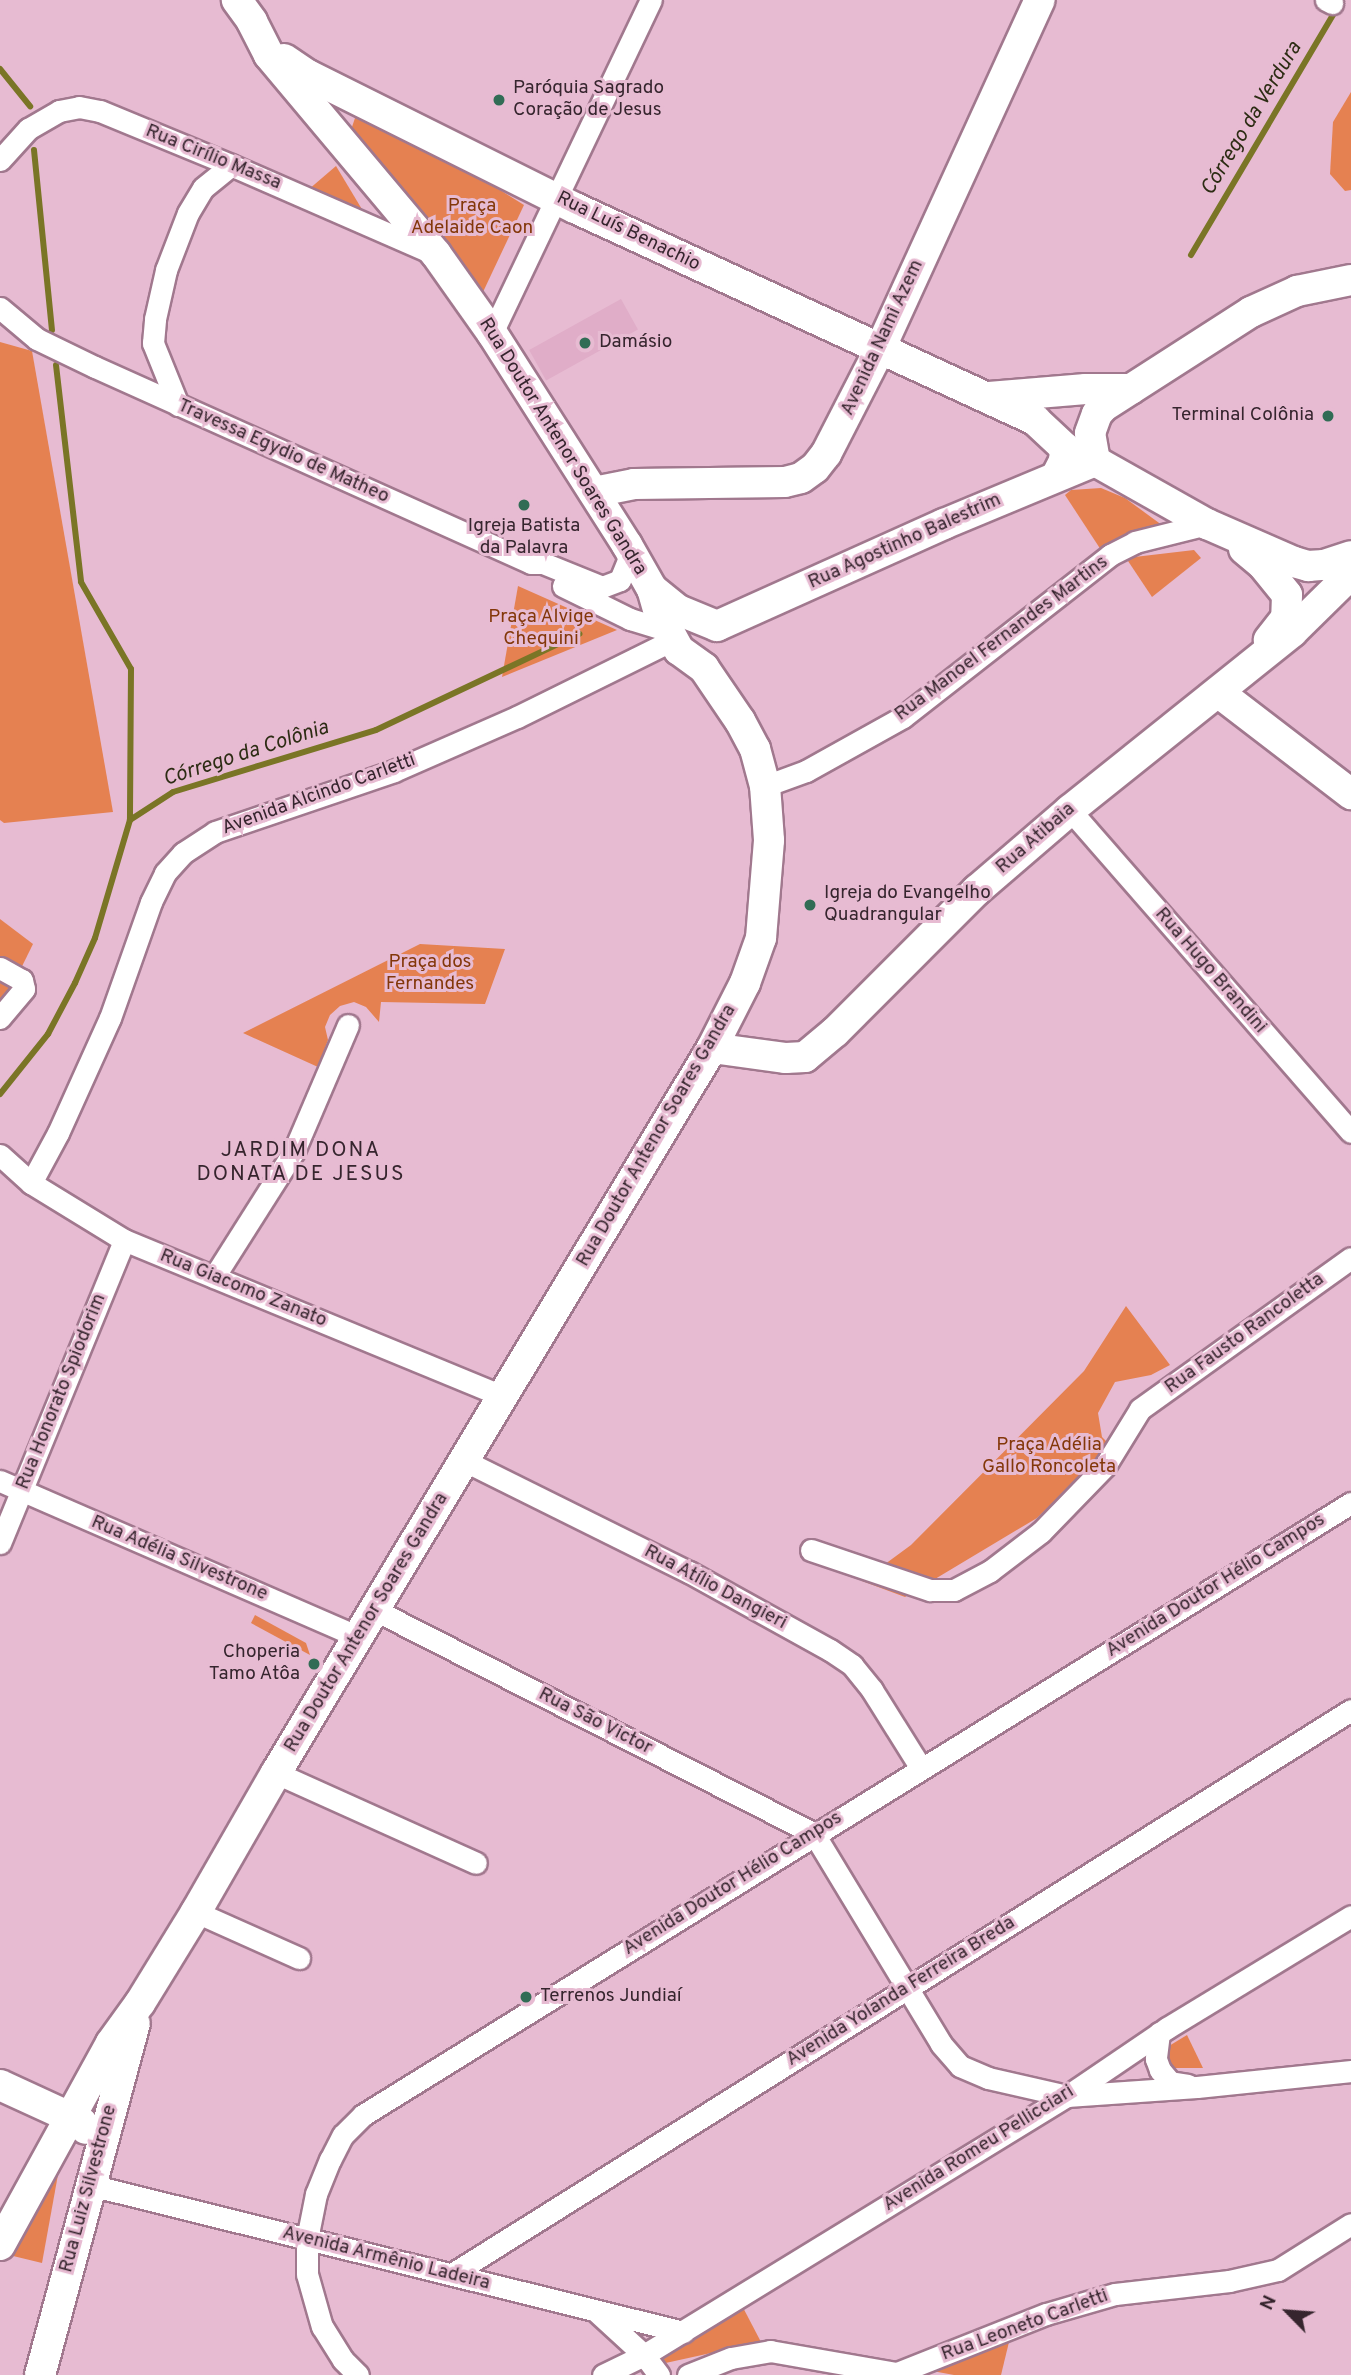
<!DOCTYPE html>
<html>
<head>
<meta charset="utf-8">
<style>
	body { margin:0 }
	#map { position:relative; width:1351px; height:2375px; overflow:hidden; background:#e7bbd2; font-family:Overpass,sans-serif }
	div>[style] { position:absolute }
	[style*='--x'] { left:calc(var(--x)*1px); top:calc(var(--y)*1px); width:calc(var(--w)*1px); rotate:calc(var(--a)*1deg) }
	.built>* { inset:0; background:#e0adc8; transform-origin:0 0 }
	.green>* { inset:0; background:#e58151 }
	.stream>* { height:6px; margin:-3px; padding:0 3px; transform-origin:3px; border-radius:3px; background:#7a7526 }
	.roads { filter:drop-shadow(2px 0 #a1788e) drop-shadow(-2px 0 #a1788e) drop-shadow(0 2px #a1788e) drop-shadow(0 -2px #a1788e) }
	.street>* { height:21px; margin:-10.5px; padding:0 10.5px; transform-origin:10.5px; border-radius:10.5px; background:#fff }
	.secondary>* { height:30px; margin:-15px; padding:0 15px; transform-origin:15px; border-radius:15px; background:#fff }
	.dots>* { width:19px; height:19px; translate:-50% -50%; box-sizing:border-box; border:4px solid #e7bbd2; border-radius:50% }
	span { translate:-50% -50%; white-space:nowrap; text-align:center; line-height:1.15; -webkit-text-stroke:6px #e7bbd2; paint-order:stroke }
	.poi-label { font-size:19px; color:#36252e }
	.left { translate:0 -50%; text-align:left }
	.right { translate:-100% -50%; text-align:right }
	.street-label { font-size:19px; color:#36252e }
	.park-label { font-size:19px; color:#833709 }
	.water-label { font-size:21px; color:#2d2c14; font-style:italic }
	.neighbourhood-label { font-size:21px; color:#36252e; letter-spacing:2px }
	.north { position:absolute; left:1253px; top:2277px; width:70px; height:70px; -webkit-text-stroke:5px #e7bbd2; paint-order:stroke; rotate:295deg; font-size:19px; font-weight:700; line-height:28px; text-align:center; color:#36252e }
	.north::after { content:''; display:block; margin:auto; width:24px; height:32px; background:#36252e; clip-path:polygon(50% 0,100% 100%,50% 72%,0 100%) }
</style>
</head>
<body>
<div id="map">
	<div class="built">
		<div style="left:621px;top:299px;width:35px;height:105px;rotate:61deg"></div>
	</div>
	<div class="green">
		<div style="clip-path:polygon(1351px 92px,1351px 190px,1345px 191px,1330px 174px,1333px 122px)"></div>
		<div style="clip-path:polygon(363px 111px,446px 156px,524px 205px,483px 292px,351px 130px,355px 118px)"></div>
		<div style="clip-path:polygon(336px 166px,366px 216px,308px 190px)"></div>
		<div style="clip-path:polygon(0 342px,32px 351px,113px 812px,4px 823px,0 820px)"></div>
		<div style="clip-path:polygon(1101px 488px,1125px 498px,1170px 531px,1101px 550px,1065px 495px,1071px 490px)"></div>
		<div style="clip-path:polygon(1194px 550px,1201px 558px,1152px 597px,1126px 558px)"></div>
		<div style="clip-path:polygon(518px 586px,617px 630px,502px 677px)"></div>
		<div style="clip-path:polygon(0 919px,33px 944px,0 1011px)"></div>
		<div style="clip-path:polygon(420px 944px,505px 949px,485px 1004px,381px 1002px,379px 1022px,366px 1007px,354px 1002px,340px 1006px,330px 1015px,325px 1027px,328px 1040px,318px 1067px,243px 1033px)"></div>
		<div style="clip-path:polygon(1126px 1306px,1170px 1365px,1151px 1375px,1115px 1382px,1098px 1413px,1102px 1437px,1109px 1444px,1080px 1477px,1037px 1518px,905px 1597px,862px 1581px,911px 1545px,1084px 1371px)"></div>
		<div style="clip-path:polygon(255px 1615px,306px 1643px,310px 1655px,251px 1623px)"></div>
		<div style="clip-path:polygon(1187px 2035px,1203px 2068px,1166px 2068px,1164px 2049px)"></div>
		<div style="clip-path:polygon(61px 2158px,42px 2263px,9px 2255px)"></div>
		<div style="clip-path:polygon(738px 2298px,761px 2342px,652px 2366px,650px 2356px)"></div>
		<div style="clip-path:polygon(1009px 2342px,1001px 2375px,954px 2375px,927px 2370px)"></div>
	</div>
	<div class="stream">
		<div style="--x:0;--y:69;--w:48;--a:51"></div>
		<div style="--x:34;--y:150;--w:181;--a:84.3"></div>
		<div style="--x:1191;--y:255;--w:296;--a:-59.4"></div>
		<div style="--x:56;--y:365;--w:218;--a:83.4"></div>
		<div style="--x:81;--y:582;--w:100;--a:60.1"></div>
		<div style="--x:131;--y:669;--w:151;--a:90.4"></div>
		<div style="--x:0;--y:1094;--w:77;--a:-51.3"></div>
		<div style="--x:48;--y:1034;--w:58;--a:-62.1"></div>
		<div style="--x:75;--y:983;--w:49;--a:-66"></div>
		<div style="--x:95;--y:938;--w:123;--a:-73.5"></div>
		<div style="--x:130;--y:820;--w:51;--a:-33.1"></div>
		<div style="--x:173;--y:792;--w:212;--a:-17"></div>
		<div style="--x:376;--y:730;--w:225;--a:-25.3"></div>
	</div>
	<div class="roads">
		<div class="street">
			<div style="--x:1326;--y:0;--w:7;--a:27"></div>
			<div style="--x:0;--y:160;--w:42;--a:-47.9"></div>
			<div style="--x:28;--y:129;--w:36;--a:-30"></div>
			<div style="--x:59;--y:111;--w:20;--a:-11"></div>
			<div style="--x:79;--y:107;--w:21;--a:11"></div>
			<div style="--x:100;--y:111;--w:142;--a:22.4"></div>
			<div style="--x:231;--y:165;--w:217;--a:23.6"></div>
			<div style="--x:0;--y:308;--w:48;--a:40"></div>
			<div style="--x:37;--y:339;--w:64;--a:25.8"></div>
			<div style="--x:95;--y:367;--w:478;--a:24.2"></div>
			<div style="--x:531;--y:563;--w:12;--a:0"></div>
			<div style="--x:543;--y:563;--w:64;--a:22.1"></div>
			<div style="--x:602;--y:587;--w:19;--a:-21"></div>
			<div style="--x:620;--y:580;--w:22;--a:-68"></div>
			<div style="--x:628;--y:560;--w:14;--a:-94"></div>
			<div style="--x:492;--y:333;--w:369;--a:-64.5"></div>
			<div style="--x:178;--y:405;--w:67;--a:-112"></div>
			<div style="--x:153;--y:343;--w:24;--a:-85"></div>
			<div style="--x:155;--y:319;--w:50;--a:-77.3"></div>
			<div style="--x:166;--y:270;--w:61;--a:-68.9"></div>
			<div style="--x:188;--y:213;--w:29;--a:-59"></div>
			<div style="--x:203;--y:188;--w:36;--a:-39"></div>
			<div style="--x:563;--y:586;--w:75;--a:26.2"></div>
			<div style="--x:630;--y:619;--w:41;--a:17.1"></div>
			<div style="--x:765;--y:786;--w:44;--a:-20.1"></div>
			<div style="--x:806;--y:771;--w:111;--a:-29.1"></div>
			<div style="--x:903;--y:717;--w:263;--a:-38"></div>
			<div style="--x:1110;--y:555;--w:28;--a:-27"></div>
			<div style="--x:1135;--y:542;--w:74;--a:-14"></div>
			<div style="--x:1070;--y:810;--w:427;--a:48.9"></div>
			<div style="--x:0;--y:968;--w:25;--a:29"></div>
			<div style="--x:22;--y:980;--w:9;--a:77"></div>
			<div style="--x:24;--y:989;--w:38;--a:130"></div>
			<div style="--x:0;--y:1155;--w:42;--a:42.1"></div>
			<div style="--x:31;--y:1183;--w:109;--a:31.5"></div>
			<div style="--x:124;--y:1240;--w:409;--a:22.4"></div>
			<div style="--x:31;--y:1183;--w:57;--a:-61.6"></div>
			<div style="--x:58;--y:1133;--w:126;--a:-65.7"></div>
			<div style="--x:110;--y:1018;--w:123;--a:-70.5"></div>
			<div style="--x:151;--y:902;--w:32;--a:-64"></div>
			<div style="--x:165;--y:873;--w:27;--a:-48"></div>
			<div style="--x:183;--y:853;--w:38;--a:-33"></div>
			<div style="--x:215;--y:832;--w:189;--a:-18.8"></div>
			<div style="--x:394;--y:771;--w:134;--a:-23.7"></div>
			<div style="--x:517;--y:717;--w:174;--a:-26.3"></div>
			<div style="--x:214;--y:1277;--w:149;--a:-57.6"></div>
			<div style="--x:294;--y:1151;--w:137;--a:-66.8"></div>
			<div style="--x:465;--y:1461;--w:250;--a:26.4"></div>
			<div style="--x:689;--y:1572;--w:161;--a:29"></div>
			<div style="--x:830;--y:1650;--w:27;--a:34"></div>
			<div style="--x:852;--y:1665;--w:32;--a:51"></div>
			<div style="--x:872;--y:1690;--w:92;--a:57.9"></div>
			<div style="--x:0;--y:1481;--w:391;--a:23.5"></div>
			<div style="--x:0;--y:1543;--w:327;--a:-67.7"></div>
			<div style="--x:811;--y:1550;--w:126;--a:18.6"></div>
			<div style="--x:930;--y:1590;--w:24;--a:0"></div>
			<div style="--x:954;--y:1590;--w:41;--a:-27.8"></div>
			<div style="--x:990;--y:1571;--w:64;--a:-37.4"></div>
			<div style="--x:1041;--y:1532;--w:92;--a:-45.9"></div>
			<div style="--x:1105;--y:1466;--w:67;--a:-58.4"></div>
			<div style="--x:1140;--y:1409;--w:259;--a:-35.6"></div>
			<div style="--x:375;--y:1610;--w:493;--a:27"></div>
			<div style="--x:814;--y:1834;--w:245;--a:58.8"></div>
			<div style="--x:941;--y:2044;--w:29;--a:49"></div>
			<div style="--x:960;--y:2066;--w:30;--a:23"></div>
			<div style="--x:988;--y:2078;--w:81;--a:12.8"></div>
			<div style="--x:1067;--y:2096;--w:130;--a:-4"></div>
			<div style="--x:1197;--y:2087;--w:155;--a:-5.9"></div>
			<div style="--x:276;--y:1773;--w:219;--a:24.2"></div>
			<div style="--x:196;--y:1912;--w:113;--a:24.1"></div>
			<div style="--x:1159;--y:2033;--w:26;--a:97"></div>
			<div style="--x:1156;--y:2059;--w:12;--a:70"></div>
			<div style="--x:1160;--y:2070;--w:16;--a:50"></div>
			<div style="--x:1170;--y:2082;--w:18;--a:9"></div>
			<div style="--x:90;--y:2185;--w:611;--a:13.92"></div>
			<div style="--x:452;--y:2274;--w:1061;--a:-32.1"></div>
			<div style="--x:597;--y:2312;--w:64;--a:42.5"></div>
			<div style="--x:644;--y:2355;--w:25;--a:53"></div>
			<div style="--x:897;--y:2373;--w:160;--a:-21.6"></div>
			<div style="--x:1046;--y:2314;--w:72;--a:-16.2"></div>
			<div style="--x:1115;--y:2294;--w:115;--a:-6.5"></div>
			<div style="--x:1229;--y:2281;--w:50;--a:-12.7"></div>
			<div style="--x:1278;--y:2270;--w:86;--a:-32.2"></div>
			<div style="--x:358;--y:2375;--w:21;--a:-135"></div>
			<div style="--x:343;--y:2360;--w:39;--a:-122"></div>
			<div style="--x:322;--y:2327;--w:55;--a:-105.8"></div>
			<div style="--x:307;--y:2274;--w:35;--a:-90"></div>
			<div style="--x:307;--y:2239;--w:46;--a:-78.7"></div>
			<div style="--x:316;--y:2194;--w:37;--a:-68"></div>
			<div style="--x:330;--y:2160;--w:28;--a:-63"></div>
			<div style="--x:343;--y:2135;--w:28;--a:-45"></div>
			<div style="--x:363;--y:2115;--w:1162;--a:-31.78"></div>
			<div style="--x:603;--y:2375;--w:46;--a:-26"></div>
			<div style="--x:644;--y:2355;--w:496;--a:-31.5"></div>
			<div style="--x:1067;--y:2096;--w:121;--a:-34.2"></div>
			<div style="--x:1167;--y:2028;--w:215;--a:-31.3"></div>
			<div style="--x:688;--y:2375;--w:46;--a:-21.6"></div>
			<div style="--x:731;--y:2358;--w:40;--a:-10"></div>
			<div style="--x:770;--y:2351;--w:140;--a:9.9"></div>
		</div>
		<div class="secondary">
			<div style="--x:284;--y:59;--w:29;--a:34"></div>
			<div style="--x:308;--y:75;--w:298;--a:26.5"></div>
			<div style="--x:575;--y:208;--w:507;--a:24.74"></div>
			<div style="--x:1035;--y:420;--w:41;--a:43"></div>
			<div style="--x:1065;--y:448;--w:13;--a:94"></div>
			<div style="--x:1064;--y:461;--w:16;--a:117"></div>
			<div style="--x:989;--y:397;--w:97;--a:-4.7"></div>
			<div style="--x:1086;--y:389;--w:45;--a:0"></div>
			<div style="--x:1095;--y:461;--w:28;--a:-100"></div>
			<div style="--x:1090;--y:433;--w:20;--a:-70"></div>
			<div style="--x:1097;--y:414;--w:9;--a:-49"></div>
			<div style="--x:1103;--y:407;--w:176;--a:-32.7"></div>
			<div style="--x:1251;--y:312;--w:51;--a:-24.5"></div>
			<div style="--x:1297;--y:291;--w:55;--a:-11.5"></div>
			<div style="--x:1095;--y:461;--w:129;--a:29.4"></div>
			<div style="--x:1207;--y:524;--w:95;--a:23.6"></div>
			<div style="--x:1294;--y:562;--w:15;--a:16"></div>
			<div style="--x:1308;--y:566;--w:16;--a:-4"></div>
			<div style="--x:1324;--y:565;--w:28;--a:-18"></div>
			<div style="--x:594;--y:492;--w:41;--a:-11.3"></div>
			<div style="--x:634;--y:484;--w:151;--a:-0.8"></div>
			<div style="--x:785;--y:482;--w:16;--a:-14"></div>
			<div style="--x:801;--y:478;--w:17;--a:-36"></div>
			<div style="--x:815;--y:468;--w:18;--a:-52"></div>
			<div style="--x:826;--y:454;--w:116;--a:-62.8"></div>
			<div style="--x:879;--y:351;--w:386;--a:-65.4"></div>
			<div style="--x:1244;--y:549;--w:25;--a:40"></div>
			<div style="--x:1263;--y:565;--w:38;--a:51"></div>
			<div style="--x:1287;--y:595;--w:23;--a:92"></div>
			<div style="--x:1286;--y:618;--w:28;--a:128"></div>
			<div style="--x:652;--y:589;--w:33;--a:39"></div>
			<div style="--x:678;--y:610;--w:42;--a:22.3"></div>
			<div style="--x:717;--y:626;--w:249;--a:-24.2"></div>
			<div style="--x:944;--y:524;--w:164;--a:-22.6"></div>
			<div style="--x:1218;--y:692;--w:168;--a:37.5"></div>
			<div style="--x:712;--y:1048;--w:75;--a:7.7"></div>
			<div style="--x:786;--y:1058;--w:19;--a:-3"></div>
			<div style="--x:805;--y:1057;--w:39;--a:-40"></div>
			<div style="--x:835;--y:1032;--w:201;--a:-45"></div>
			<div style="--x:977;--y:890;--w:123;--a:-40.7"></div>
			<div style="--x:1070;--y:810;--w:285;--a:-38.7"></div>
			<div style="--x:1292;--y:632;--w:83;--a:-44.5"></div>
			<div style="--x:0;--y:2085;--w:77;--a:24.6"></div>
			<div style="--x:70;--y:2117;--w:13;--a:27"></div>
			<div style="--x:82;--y:2123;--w:7;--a:56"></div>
			<div style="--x:0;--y:2245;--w:230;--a:-61.2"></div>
			<div style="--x:111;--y:2043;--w:49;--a:-54.1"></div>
			<div style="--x:140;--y:2003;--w:107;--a:-58.4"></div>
			<div style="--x:196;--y:1912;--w:160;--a:-60.1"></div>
			<div style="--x:276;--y:1773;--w:846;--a:-58.98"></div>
			<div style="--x:712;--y:1048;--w:73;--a:-63.1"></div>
			<div style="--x:745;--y:983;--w:48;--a:-70.4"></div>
			<div style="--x:761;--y:938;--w:98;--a:-85.3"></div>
			<div style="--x:769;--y:840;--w:54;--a:-94.2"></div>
			<div style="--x:765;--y:786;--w:38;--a:-105"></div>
			<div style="--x:755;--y:749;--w:32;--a:-118"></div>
			<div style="--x:740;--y:721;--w:64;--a:-124.2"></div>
			<div style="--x:704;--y:668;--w:31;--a:-144"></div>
			<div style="--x:679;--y:650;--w:42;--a:-118.4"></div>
			<div style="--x:659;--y:613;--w:25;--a:-106"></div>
			<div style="--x:652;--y:589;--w:51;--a:-119.6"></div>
			<div style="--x:627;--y:545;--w:251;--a:-122.5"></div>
			<div style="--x:492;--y:333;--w:97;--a:-125.3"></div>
			<div style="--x:436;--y:254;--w:260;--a:-130"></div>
			<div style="--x:269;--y:55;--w:38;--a:-117"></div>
			<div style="--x:252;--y:21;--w:26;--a:-126"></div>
			<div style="--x:40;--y:2375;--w:364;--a:-74.9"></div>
		</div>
	</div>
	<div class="dots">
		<div style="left:499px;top:100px;background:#316c55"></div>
		<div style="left:585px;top:343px;background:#316c55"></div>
		<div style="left:1328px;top:416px;background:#316c55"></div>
		<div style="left:524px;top:505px;background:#316c55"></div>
		<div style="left:810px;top:905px;background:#316c55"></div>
		<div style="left:314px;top:1664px;background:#316c55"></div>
		<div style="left:526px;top:1997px;background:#316c55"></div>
	</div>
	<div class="poi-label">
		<span class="left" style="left:513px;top:100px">Paróquia Sagrado<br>Coração de Jesus</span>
		<span class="left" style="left:599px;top:343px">Damásio</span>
		<span class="right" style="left:1314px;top:416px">Terminal Colônia</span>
		<span style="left:524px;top:538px">Igreja Batista<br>da Palavra</span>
		<span class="left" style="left:824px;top:905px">Igreja do Evangelho<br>Quadrangular</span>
		<span class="right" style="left:300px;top:1664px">Choperia<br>Tamo Atôa</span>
		<span class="left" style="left:540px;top:1997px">Terrenos Jundiaí</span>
	</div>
	<div class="street-label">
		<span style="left:213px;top:158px;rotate:22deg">Rua Cirílio Massa</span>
		<span style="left:628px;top:232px;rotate:26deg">Rua Luís Benachio</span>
		<span style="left:883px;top:338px;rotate:-65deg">Avenida Nami Azem</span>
		<span style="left:562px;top:447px;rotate:58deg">Rua Doutor Antenor Soares Gandra</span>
		<span style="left:283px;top:452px;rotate:24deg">Travessa Egydio de Matheo</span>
		<span style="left:905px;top:542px;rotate:-24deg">Rua Agostinho Balestrim</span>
		<span style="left:1002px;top:639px;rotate:-37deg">Rua Manoel Fernandes Martins</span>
		<span style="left:319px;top:795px;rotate:-20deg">Avenida Alcindo Carletti</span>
		<span style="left:1036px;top:839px;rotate:-41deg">Rua Atibaia</span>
		<span style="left:1210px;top:971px;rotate:49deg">Rua Hugo Brandini</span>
		<span style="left:657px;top:1136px;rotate:-60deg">Rua Doutor Antenor Soares Gandra</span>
		<span style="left:243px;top:1289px;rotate:22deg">Rua Giacomo Zanato</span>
		<span style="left:1245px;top:1334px;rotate:-36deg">Rua Fausto Rancoletta</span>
		<span style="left:62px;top:1392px;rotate:-68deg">Rua Honorato Spiodorim</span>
		<span style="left:179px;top:1559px;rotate:23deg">Rua Adélia Silvestrone</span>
		<span style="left:1216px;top:1586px;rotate:-32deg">Avenida Doutor Hélio Campos</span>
		<span style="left:715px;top:1588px;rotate:28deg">Rua Atílio Dangieri</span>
		<span style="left:367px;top:1623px;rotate:-59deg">Rua Doutor Antenor Soares Gandra</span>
		<span style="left:595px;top:1722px;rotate:27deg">Rua São Victor</span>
		<span style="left:733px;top:1884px;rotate:-32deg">Avenida Doutor Hélio Campos</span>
		<span style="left:901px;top:1992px;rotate:-32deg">Avenida Yolanda Ferreira Breda</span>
		<span style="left:979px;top:2149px;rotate:-32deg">Avenida Romeu Pellicciari</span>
		<span style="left:89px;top:2189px;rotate:-75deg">Rua Luiz Silvestrone</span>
		<span style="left:386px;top:2259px;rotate:14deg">Avenida Armênio Ladeira</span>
		<span style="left:1025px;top:2326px;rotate:-20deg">Rua Leoneto Carletti</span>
	</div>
	<div class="park-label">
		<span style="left:472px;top:218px">Praça<br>Adelaide Caon</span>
		<span style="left:541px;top:629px">Praça Alvige<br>Chequini</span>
		<span style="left:430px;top:974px">Praça dos<br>Fernandes</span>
		<span style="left:1049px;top:1457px">Praça Adélia<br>Gallo Roncoleta</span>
	</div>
	<div class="water-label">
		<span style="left:1252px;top:119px;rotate:-59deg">Córrego da Verdura</span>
		<span style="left:246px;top:754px;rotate:-18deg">Córrego da Colônia</span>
	</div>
	<div class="neighbourhood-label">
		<span style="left:301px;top:1163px">JARDIM DONA<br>DONATA DE JESUS</span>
	</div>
	<div class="north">N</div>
</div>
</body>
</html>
